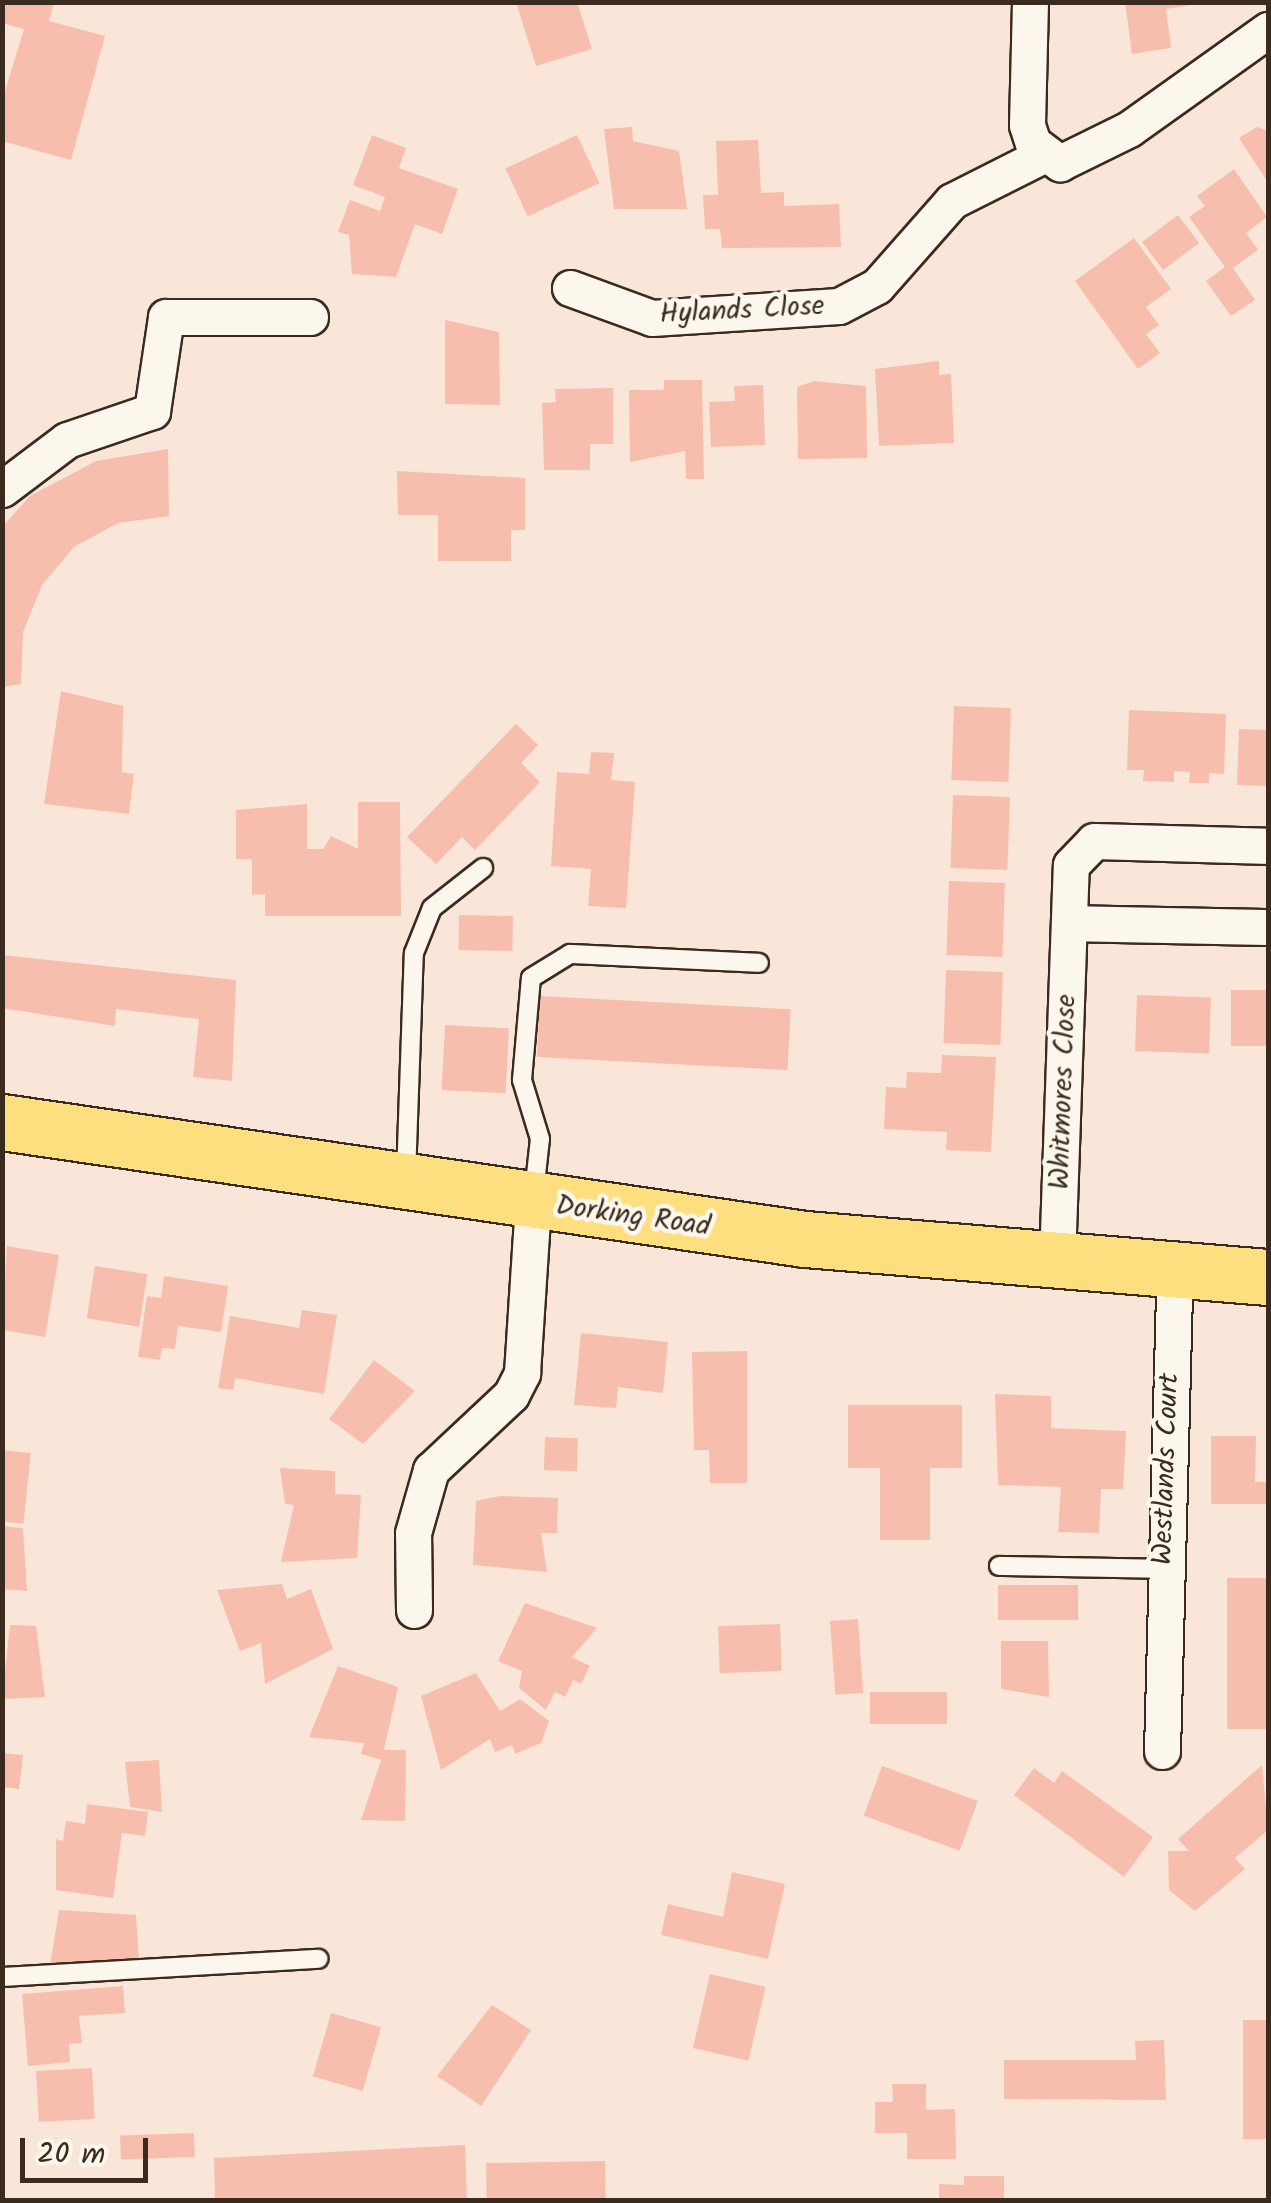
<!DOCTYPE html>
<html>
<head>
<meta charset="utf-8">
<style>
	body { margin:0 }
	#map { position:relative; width:1271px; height:2203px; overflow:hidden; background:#fae6d9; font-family:Kalam,sans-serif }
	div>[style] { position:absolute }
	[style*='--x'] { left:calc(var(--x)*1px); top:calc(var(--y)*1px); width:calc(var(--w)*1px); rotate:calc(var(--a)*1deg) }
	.building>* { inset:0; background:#f7bead; transform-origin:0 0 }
	.roads { filter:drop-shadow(2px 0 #3b2a1e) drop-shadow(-2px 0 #3b2a1e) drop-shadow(0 2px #3b2a1e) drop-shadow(0 -2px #3b2a1e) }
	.service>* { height:18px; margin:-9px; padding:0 9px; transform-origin:9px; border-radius:9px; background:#fbf7ec }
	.minor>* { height:35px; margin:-17.5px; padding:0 17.5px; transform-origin:17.5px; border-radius:17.5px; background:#fbf7ec }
	.trunk>* { height:55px; margin:-27.5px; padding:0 27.5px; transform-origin:27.5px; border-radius:27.5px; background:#fedf80 }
	span { translate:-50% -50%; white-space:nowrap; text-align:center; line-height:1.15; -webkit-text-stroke:9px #fbf7ec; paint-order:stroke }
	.street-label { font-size:28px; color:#3b2a1e }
	.frame { position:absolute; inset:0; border:5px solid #3b2a1e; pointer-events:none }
	.scale { position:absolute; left:20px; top:2138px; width:128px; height:45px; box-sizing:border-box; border:5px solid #3b2a1e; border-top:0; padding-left:12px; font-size:30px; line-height:35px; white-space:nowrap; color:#3b2a1e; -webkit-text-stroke:8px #fbf7ec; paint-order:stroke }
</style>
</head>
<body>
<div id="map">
	<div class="building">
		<div style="clip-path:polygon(2px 2px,54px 2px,49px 21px,105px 36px,71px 160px,2px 141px,2px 101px,24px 29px,2px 23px)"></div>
		<div style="clip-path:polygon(516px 2px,577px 2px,592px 49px,536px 66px)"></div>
		<div style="clip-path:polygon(1125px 2px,1191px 2px,1191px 5px,1166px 9px,1171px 48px,1132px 54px)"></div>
		<div style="clip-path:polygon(632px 127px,633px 141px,679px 151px,687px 209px,614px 209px,604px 129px)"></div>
		<div style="clip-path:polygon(1257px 127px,1268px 131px,1268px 183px,1239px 138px)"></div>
		<div style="clip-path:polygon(372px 135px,406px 148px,399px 168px,458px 189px,442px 234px,415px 224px,396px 277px,352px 274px,349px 235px,338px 232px,350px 200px,380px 211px,385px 197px,353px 185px)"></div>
		<div style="left:577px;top:135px;width:53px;height:79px;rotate:65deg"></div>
		<div style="clip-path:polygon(758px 140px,761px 193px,784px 192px,784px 206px,839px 204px,841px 247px,722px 248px,720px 229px,705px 229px,703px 195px,718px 195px,716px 141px)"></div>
		<div style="clip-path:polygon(1234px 169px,1267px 217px,1246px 233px,1258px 250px,1233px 268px,1255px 300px,1231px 316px,1206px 281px,1225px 267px,1189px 217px,1205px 206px,1197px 196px)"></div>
		<div style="left:1178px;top:215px;width:35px;height:45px;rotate:53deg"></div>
		<div style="clip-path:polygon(1134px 238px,1171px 289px,1146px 307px,1159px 325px,1146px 334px,1160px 353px,1138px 369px,1075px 281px)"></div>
		<div style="clip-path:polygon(445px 320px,499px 332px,500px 405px,445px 404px)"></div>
		<div style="clip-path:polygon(939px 361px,939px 375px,951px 374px,954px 443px,879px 446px,875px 369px)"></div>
		<div style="clip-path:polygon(664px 380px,702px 380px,704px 479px,686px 479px,685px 451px,630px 462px,629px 390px,664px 390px)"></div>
		<div style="clip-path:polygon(814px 381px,866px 386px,867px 458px,798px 459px,797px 387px)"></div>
		<div style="clip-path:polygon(763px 385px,765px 445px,711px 447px,709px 402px,735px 401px,734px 386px)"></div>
		<div style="clip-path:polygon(613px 388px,613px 444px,590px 444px,590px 470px,544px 470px,542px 403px,556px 402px,555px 389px)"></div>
		<div style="clip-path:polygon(168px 449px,169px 516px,118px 523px,74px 547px,42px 585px,23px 632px,21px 684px,2px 687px,2px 527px,30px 496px,96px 461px)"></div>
		<div style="clip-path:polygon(397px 471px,525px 478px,525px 530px,511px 530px,511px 561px,438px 561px,438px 515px,398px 515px)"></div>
		<div style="clip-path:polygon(61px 691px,123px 706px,122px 772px,134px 774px,129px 814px,44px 804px)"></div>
		<div style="left:954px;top:706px;width:57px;height:74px;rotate:2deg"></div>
		<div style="clip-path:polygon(1129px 710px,1226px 714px,1224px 774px,1209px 773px,1209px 783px,1189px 783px,1190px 772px,1174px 771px,1174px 782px,1143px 781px,1144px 770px,1127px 770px)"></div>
		<div style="clip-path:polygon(516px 724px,538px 745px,521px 763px,540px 782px,475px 850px,462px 837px,436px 864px,407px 837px)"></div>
		<div style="left:1239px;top:729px;width:29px;height:56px;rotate:2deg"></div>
		<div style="clip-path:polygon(591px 752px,614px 753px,611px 780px,635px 782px,626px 908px,588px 906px,591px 869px,551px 866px,557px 772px,589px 774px)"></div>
		<div style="left:953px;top:795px;width:57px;height:73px;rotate:2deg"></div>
		<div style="clip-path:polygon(358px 802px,400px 802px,401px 916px,265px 916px,265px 894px,252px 895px,252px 859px,236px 859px,236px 810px,307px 804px,307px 849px,323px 849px,331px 836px,358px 849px)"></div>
		<div style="left:949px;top:881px;width:56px;height:74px;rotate:2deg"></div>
		<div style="left:459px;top:915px;width:54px;height:35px;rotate:1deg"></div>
		<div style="clip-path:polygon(2px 955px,236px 980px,232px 1081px,193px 1077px,199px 1019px,116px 1009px,115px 1026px,2px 1008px)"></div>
		<div style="left:946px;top:970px;width:57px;height:73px;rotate:2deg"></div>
		<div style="left:1231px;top:990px;width:37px;height:56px"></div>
		<div style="left:1137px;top:995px;width:74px;height:56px;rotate:2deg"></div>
		<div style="left:540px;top:996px;width:251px;height:61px;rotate:3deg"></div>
		<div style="left:445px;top:1025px;width:64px;height:65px;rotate:3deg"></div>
		<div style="clip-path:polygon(942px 1055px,996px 1057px,991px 1152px,946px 1150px,947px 1132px,884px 1129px,886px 1087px,906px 1088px,907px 1072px,941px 1073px)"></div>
		<div style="clip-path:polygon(7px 1246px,59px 1255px,45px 1337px,2px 1330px)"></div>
		<div style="left:95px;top:1266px;width:53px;height:53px;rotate:9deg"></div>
		<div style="clip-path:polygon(164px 1276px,228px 1286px,221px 1332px,178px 1326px,175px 1349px,162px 1348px,160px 1360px,138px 1357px,147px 1296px,161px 1298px)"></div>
		<div style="clip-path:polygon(302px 1310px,337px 1315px,324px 1394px,235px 1378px,233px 1390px,218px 1388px,230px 1316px,299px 1328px)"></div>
		<div style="clip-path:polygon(581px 1333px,668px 1342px,663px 1393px,618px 1387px,616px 1408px,574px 1405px)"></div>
		<div style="clip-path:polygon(747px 1351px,747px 1483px,710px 1483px,709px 1450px,694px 1450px,692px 1352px)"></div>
		<div style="clip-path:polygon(374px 1360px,415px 1391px,363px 1444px,329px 1419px)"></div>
		<div style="clip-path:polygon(995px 1394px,1051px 1396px,1051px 1428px,1126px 1431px,1123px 1489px,1101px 1489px,1099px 1533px,1058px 1532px,1061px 1487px,998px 1485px)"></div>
		<div style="clip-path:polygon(848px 1405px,962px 1405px,962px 1468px,930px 1468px,930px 1540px,880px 1540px,880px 1468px,848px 1468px)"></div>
		<div style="clip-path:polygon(1211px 1436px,1256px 1436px,1255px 1482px,1267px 1482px,1267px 1504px,1211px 1504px)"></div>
		<div style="left:545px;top:1437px;width:33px;height:33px;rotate:2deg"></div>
		<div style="left:2px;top:1450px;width:29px;height:71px;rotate:6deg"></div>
		<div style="clip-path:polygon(280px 1468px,335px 1471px,335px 1494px,361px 1495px,357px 1558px,281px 1562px,294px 1505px,285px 1504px)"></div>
		<div style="clip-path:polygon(500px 1496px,558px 1498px,557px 1533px,541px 1533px,547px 1572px,473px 1565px,476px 1501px)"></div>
		<div style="clip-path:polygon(2px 1526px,23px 1528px,27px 1591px,2px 1589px)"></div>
		<div style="left:1268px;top:1578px;width:151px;height:41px;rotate:90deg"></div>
		<div style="clip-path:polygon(282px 1584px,287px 1599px,311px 1589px,333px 1649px,265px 1684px,261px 1643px,240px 1651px,217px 1590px)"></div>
		<div style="left:998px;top:1585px;width:80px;height:35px"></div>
		<div style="clip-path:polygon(525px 1603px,597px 1628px,572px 1657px,590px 1666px,581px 1684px,573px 1680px,565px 1697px,555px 1692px,546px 1710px,519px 1688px,522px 1671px,498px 1661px)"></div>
		<div style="left:858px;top:1619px;width:74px;height:28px;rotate:86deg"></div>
		<div style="left:780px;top:1624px;width:47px;height:62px;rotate:88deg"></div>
		<div style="clip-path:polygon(10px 1625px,36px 1626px,45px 1697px,2px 1699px)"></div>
		<div style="clip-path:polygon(1001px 1641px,1048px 1641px,1049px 1697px,1001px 1689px)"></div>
		<div style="clip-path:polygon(338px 1666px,398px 1687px,384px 1750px,406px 1750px,405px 1821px,361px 1820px,381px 1760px,361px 1754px,364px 1743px,309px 1737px)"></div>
		<div style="clip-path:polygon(476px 1673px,500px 1711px,520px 1699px,549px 1721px,541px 1743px,515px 1754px,512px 1745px,495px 1752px,490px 1739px,441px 1770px,421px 1696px)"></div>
		<div style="left:947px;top:1692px;width:32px;height:77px;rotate:90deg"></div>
		<div style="clip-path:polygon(2px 1753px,23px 1755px,19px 1789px,2px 1787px)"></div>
		<div style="clip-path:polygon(159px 1760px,162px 1812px,130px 1807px,125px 1762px)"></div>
		<div style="clip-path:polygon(1262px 1765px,1268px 1830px,1235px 1858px,1245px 1869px,1195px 1911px,1169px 1890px,1168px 1851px,1189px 1851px,1178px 1839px)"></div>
		<div style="left:882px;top:1766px;width:102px;height:53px;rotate:20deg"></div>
		<div style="clip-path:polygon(1034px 1768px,1054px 1783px,1062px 1771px,1153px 1837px,1124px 1877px,1014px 1795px)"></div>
		<div style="clip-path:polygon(87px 1804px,148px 1812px,145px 1836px,122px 1833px,113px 1898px,56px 1890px,56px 1839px,63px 1841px,66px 1821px,85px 1824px)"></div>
		<div style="clip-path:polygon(732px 1872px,785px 1884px,768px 1959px,661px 1935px,668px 1904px,723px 1917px)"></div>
		<div style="clip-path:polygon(59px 1910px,136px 1915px,139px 1960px,50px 1966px)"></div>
		<div style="left:710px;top:1974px;width:57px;height:76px;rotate:13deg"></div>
		<div style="clip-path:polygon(123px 1986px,125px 2013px,79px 2016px,82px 2043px,69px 2044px,70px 2062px,28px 2066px,22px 1994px)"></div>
		<div style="clip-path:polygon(492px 2005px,531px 2030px,481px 2106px,437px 2076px)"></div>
		<div style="left:331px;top:2013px;width:52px;height:66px;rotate:16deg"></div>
		<div style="left:1243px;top:2020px;width:25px;height:119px"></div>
		<div style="clip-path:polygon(1164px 2040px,1166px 2100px,1004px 2099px,1004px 2060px,1136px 2060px,1135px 2041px)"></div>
		<div style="left:92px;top:2068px;width:51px;height:56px;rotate:87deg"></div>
		<div style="clip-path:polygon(892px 2084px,926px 2084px,926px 2110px,955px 2109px,956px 2159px,907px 2159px,907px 2133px,875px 2133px,875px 2102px,893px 2102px)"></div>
		<div style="left:194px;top:2133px;width:24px;height:74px;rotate:88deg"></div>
		<div style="clip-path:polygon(465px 2145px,467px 2200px,215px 2200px,214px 2158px)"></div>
		<div style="left:605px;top:2161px;width:39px;height:119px;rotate:89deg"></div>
		<div style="clip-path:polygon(964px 2176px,1004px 2176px,1004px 2200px,939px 2200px,939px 2184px,964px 2185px)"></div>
	</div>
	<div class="roads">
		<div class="service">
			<div style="--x:406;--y:1177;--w:224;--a:-88"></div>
			<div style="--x:414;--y:953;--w:48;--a:-68.2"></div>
			<div style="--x:432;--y:908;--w:65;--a:-38.1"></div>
			<div style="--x:534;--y:1193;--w:54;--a:-83.7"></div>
			<div style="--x:540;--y:1139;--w:62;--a:-107"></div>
			<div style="--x:522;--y:1080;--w:102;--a:-85"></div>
			<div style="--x:531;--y:978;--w:46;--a:-31.6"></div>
			<div style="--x:570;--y:954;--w:189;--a:2.7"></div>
			<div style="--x:999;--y:1566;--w:164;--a:1"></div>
			<div style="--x:2;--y:1977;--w:317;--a:-3.3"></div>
		</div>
		<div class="minor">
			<div style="--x:1030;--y:2;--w:123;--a:91.4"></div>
			<div style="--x:1027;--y:125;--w:19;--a:72"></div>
			<div style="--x:1033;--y:143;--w:34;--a:37"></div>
			<div style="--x:1060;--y:163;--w:77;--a:-26.2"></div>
			<div style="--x:1129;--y:129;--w:171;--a:-35.5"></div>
			<div style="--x:570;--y:288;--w:87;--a:20.1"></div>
			<div style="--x:652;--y:318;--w:187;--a:-3.7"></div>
			<div style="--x:839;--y:306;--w:43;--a:-27.8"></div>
			<div style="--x:877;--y:286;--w:113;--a:-48.6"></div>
			<div style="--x:952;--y:201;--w:102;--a:-26.8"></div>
			<div style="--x:2;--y:489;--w:81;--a:-37"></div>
			<div style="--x:67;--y:440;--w:90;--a:-18.8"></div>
			<div style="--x:152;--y:411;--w:95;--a:-81.5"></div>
			<div style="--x:166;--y:317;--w:144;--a:0"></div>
			<div style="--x:1070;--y:923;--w:198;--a:1.2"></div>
			<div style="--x:1057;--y:1261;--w:396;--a:-88"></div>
			<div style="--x:1071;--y:865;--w:33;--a:-46"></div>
			<div style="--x:1094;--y:841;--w:174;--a:1.6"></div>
			<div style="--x:414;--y:1610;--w:77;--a:-90.7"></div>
			<div style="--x:413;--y:1533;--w:66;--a:-74.1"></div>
			<div style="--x:431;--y:1470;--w:110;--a:-43.2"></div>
			<div style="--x:511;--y:1395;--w:25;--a:-63"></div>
			<div style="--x:522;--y:1373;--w:170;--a:-86.3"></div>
			<div style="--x:1162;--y:1751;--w:481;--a:-88.5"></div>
		</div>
		<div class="trunk">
			<div style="--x:2;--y:1122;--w:811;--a:8.29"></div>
			<div style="--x:805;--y:1239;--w:465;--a:4.7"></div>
		</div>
	</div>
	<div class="street-label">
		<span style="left:742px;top:311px;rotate:-3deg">Hylands Close</span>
		<span style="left:1064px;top:1092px;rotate:-88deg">Whitmores Close</span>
		<span style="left:633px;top:1217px;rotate:8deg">Dorking Road</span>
		<span style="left:1167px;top:1469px;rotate:-88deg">Westlands Court</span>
	</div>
	<div class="frame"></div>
	<div class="scale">20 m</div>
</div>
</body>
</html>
